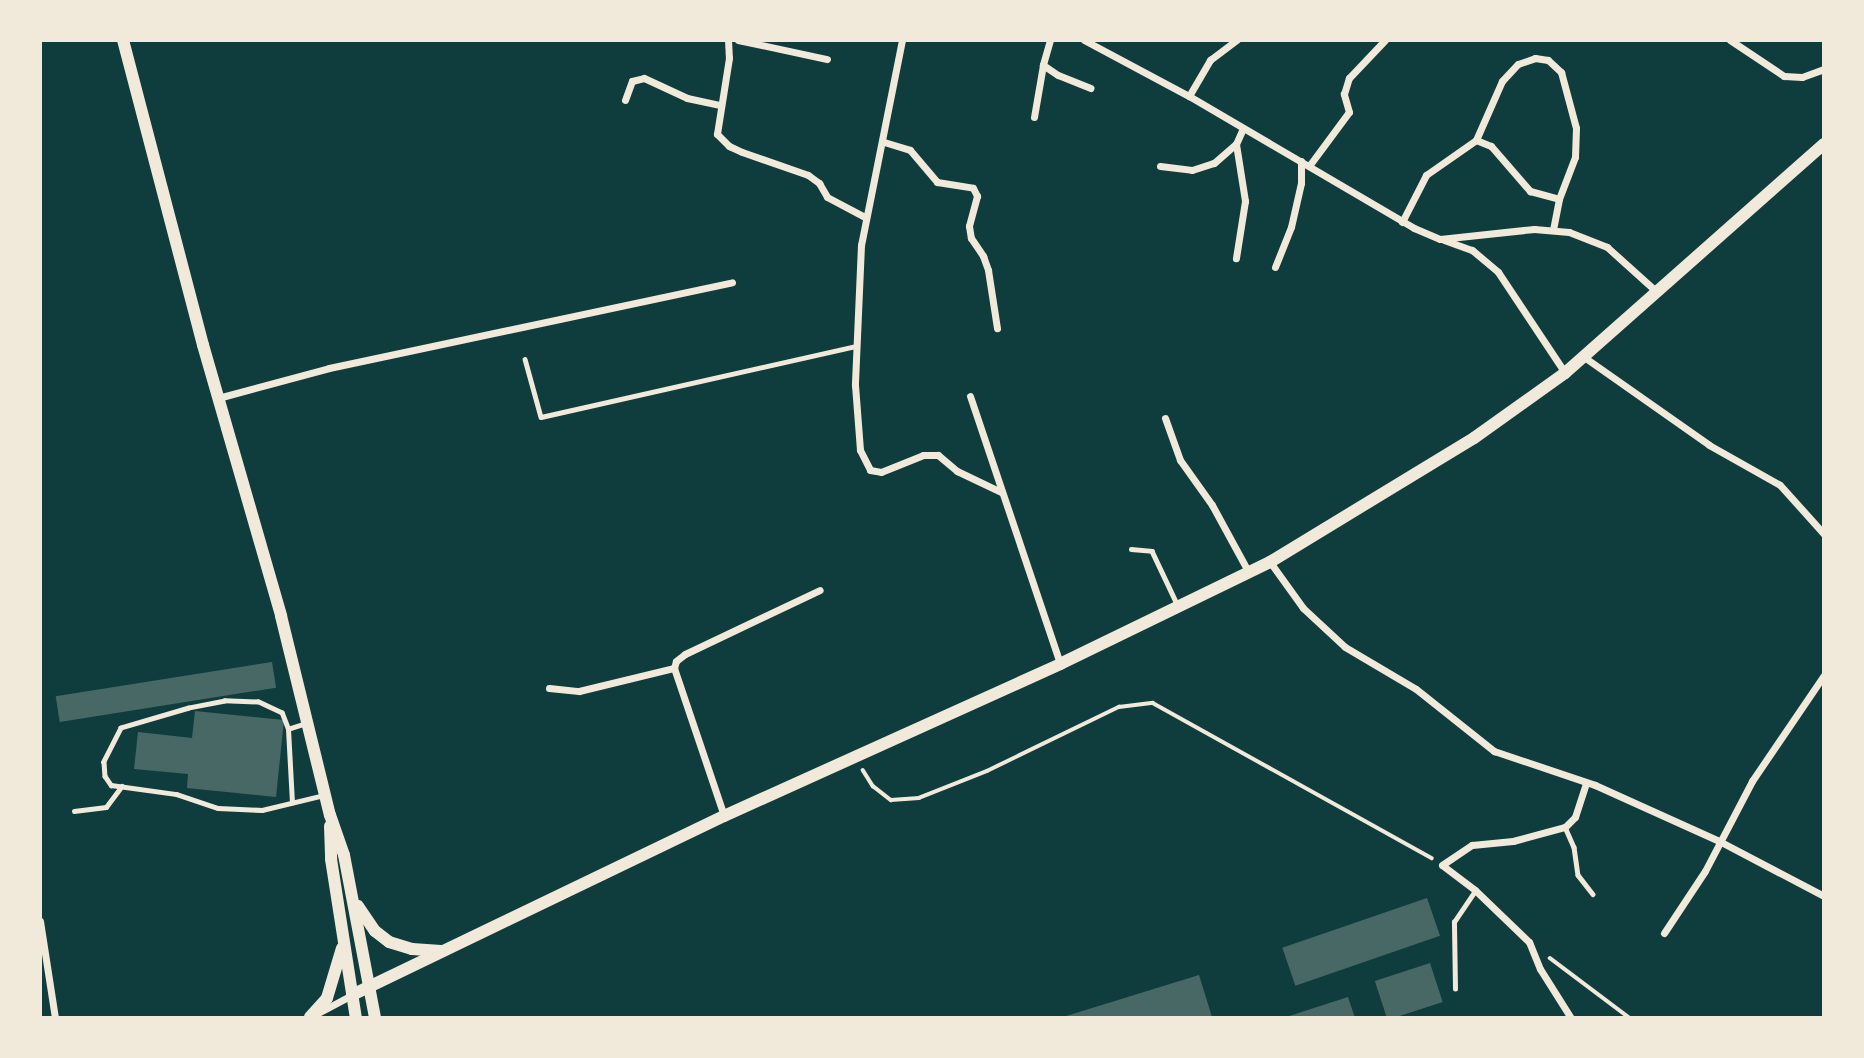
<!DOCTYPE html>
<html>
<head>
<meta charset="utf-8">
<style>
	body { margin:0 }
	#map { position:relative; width:1864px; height:1058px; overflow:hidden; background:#0f3d3e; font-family:"IBM Plex Sans",sans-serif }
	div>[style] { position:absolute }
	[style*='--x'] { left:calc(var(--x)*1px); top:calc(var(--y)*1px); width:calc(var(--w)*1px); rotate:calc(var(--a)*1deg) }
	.building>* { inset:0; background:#486865; transform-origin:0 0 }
	.path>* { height:3.5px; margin:-1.75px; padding:0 1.75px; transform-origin:1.75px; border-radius:1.75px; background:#f1e9da }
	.service>* { height:4.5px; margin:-2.25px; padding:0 2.25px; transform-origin:2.25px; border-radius:2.25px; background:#f1e9da }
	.minor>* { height:7px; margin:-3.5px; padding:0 3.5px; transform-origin:3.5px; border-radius:3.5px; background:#f1e9da }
	.secondary>* { height:12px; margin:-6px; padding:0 6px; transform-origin:6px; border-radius:6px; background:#f1e9da }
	span { translate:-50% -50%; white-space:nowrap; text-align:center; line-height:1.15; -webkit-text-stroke:5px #f1e9da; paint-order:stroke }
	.frame { position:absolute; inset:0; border:42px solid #f1e9da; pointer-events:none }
</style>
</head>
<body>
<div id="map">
	<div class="building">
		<div style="left:272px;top:662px;width:26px;height:219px;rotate:81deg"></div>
		<div style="clip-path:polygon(195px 711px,284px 720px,276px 797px,187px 788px,188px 774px,134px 769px,138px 732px,192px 738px)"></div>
		<div style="left:1427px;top:898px;width:40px;height:153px;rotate:71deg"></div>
		<div style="left:1430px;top:963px;width:41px;height:58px;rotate:72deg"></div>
		<div style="clip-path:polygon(1199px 975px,1212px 1017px,1063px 1018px,1063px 1017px)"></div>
		<div style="clip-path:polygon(1348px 997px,1355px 1018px,1286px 1018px,1286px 1017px)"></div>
	</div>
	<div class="path">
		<div style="--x:863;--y:770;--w:19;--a:58"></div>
		<div style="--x:873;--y:786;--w:23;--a:38"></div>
		<div style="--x:891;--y:800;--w:28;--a:-4"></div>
		<div style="--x:919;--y:798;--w:73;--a:-21.7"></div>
		<div style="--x:987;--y:771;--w:147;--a:-25.9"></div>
		<div style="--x:1119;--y:707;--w:34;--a:-7"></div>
		<div style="--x:1153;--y:703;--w:319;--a:29.1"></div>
		<div style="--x:1550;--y:958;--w:100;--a:36.9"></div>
	</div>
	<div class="service">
		<div style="--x:525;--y:359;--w:60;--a:74.6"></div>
		<div style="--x:541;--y:417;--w:323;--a:-12.7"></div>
		<div style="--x:1131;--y:549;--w:21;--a:5"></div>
		<div style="--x:1152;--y:551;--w:59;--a:64.7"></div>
		<div style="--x:288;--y:729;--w:17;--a:-111"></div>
		<div style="--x:282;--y:713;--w:26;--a:-155"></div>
		<div style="--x:258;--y:702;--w:33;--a:-178"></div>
		<div style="--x:225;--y:701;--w:37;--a:169"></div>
		<div style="--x:189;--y:708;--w:71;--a:163.6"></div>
		<div style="--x:121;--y:728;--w:38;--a:117"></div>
		<div style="--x:104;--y:762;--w:14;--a:86"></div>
		<div style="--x:105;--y:776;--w:11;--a:56"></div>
		<div style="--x:111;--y:785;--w:66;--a:7.9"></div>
		<div style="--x:176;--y:794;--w:44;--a:18.4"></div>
		<div style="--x:218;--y:808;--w:44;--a:2.6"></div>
		<div style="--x:262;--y:810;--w:64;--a:-13.6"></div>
		<div style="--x:292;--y:803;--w:74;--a:-93.1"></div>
		<div style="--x:288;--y:729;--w:20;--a:-18"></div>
		<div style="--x:74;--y:811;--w:32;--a:-7"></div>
		<div style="--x:106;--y:807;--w:26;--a:-53"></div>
		<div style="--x:1565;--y:827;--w:22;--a:66"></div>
		<div style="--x:1574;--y:847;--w:28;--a:82"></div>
		<div style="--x:1578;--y:875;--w:24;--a:52"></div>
		<div style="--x:1455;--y:989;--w:67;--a:-90.9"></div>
		<div style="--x:1454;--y:922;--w:37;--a:-56"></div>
	</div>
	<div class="minor">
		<div style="--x:728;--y:40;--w:18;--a:87"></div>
		<div style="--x:729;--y:58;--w:77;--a:99"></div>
		<div style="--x:717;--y:134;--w:17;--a:45"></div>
		<div style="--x:729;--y:146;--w:14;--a:25"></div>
		<div style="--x:742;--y:152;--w:70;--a:19.2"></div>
		<div style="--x:808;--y:175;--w:14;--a:36"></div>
		<div style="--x:819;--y:183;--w:16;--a:60"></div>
		<div style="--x:827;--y:197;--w:43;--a:27.8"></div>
		<div style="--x:738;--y:40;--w:91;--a:12.1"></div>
		<div style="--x:902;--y:40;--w:209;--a:101.3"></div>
		<div style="--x:861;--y:245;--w:140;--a:92.5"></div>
		<div style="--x:855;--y:385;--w:65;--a:85.6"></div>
		<div style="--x:860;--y:450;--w:22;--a:63"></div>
		<div style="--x:870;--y:470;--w:11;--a:10"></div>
		<div style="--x:881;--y:472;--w:45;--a:-22"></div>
		<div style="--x:923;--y:455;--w:15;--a:0"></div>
		<div style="--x:938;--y:455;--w:25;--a:40"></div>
		<div style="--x:957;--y:471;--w:49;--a:25.5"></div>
		<div style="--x:1050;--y:40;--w:26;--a:106"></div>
		<div style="--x:1043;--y:65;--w:18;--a:34"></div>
		<div style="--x:1058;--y:75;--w:35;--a:22"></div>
		<div style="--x:1084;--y:40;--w:119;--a:28.1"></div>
		<div style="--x:1189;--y:96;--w:261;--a:30.4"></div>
		<div style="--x:1414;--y:228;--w:28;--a:23"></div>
		<div style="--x:1440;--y:239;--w:95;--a:-6.1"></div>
		<div style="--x:1534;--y:229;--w:35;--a:5"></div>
		<div style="--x:1569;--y:232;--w:41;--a:21.5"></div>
		<div style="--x:1607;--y:247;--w:67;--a:42"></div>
		<div style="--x:1730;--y:40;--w:65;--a:33.7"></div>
		<div style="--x:1784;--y:76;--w:18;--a:3"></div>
		<div style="--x:1802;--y:77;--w:23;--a:-20"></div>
		<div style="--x:1189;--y:96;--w:42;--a:-59.7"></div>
		<div style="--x:1210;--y:60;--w:34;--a:-37"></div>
		<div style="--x:625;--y:100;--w:20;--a:-70"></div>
		<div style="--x:632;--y:81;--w:12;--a:-14"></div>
		<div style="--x:644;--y:78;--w:47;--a:24.9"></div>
		<div style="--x:687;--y:98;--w:34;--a:12"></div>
		<div style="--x:1034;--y:117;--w:53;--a:-80.2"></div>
		<div style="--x:1476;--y:140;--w:16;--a:22"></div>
		<div style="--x:1491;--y:146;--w:60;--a:49.1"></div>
		<div style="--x:1530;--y:191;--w:30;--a:15"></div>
		<div style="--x:884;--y:142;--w:27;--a:17"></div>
		<div style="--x:910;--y:150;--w:42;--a:49.8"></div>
		<div style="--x:937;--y:182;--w:36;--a:9"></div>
		<div style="--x:973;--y:188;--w:9;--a:63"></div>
		<div style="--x:977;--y:196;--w:31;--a:105"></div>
		<div style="--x:969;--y:226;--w:12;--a:81"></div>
		<div style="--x:971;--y:238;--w:22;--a:56"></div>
		<div style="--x:983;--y:256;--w:15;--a:70"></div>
		<div style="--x:988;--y:270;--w:59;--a:81.2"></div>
		<div style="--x:1236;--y:144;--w:58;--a:81"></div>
		<div style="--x:1245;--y:201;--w:58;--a:99"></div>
		<div style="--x:1160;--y:166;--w:32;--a:7"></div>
		<div style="--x:1192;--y:170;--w:23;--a:-18"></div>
		<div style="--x:1214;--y:163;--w:29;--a:-41"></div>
		<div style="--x:1236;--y:144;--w:17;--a:-66"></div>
		<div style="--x:1309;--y:166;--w:67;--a:-53.5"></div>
		<div style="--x:1349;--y:112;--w:19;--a:-106"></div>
		<div style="--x:1344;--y:94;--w:17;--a:-73"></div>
		<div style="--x:1349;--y:78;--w:52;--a:-46.5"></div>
		<div style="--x:1402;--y:222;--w:53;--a:-62.9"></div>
		<div style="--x:1426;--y:175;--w:61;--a:-35"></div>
		<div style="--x:1476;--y:140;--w:64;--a:-66.2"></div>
		<div style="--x:1502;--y:81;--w:23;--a:-47"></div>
		<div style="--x:1518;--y:64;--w:18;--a:-19"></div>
		<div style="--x:1535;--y:58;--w:13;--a:9"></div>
		<div style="--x:1548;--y:60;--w:18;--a:43"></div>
		<div style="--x:1561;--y:72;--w:58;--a:75"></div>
		<div style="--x:1576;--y:128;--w:29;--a:92"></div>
		<div style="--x:1575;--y:157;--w:45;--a:110.9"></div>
		<div style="--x:1559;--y:199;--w:31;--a:101"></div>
		<div style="--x:1444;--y:240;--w:30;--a:20"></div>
		<div style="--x:1472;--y:250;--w:34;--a:40"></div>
		<div style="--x:1498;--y:272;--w:121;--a:56.4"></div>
		<div style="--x:1275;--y:267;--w:43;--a:-68.2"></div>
		<div style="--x:1291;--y:227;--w:45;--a:-77.2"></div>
		<div style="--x:1301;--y:183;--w:22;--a:-90"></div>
		<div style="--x:1584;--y:357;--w:153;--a:35.1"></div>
		<div style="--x:1709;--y:445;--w:81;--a:29.4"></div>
		<div style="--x:1780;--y:485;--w:66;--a:48.1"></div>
		<div style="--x:970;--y:396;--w:283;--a:71.4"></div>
		<div style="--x:218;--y:398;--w:115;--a:-15.1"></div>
		<div style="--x:329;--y:368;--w:412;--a:-12"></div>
		<div style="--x:1165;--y:418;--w:45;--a:70.3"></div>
		<div style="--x:1180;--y:460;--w:55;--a:54.6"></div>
		<div style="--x:1212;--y:505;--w:77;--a:61.4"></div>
		<div style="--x:1270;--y:562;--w:57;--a:54.3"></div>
		<div style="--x:1303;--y:608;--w:57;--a:42.9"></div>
		<div style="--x:1345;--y:647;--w:82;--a:30.6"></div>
		<div style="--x:1416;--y:689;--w:100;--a:38.5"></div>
		<div style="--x:1494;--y:751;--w:107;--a:18.6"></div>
		<div style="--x:1595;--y:785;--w:138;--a:24.3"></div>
		<div style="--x:1721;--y:842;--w:116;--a:27.7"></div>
		<div style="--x:674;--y:668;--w:156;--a:71.3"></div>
		<div style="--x:549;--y:688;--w:30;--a:6"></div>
		<div style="--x:579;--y:691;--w:98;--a:-13.6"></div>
		<div style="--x:674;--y:668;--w:7;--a:-74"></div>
		<div style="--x:676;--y:661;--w:11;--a:-38"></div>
		<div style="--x:685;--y:654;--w:149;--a:-25.4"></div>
		<div style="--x:40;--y:921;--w:98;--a:81.2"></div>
		<div style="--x:1664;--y:933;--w:74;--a:-56.5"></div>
		<div style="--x:1705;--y:871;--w:102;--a:-62.4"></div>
		<div style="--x:1752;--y:781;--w:128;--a:-55.8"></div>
		<div style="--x:318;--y:1013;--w:38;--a:-28"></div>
		<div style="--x:1571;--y:1018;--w:58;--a:-122.3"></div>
		<div style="--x:1540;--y:969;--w:29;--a:-112"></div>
		<div style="--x:1529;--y:942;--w:75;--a:-136.1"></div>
		<div style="--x:1475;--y:890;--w:41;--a:-142.9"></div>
		<div style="--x:1442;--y:865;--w:36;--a:-34"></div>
		<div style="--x:1472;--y:845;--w:41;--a:-5.6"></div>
		<div style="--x:1513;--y:841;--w:54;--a:-15.1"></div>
		<div style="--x:1565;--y:827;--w:14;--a:-45"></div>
		<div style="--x:1575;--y:817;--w:36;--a:-72"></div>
	</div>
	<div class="secondary">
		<div style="--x:123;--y:40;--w:315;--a:75.3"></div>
		<div style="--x:203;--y:345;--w:282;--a:73.9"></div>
		<div style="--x:281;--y:616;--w:205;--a:76.2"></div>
		<div style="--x:330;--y:815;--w:42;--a:70.7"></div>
		<div style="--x:344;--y:855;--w:166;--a:79.2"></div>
		<div style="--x:330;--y:826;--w:33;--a:88"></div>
		<div style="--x:331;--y:859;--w:161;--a:81.1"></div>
		<div style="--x:358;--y:906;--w:30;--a:56"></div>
		<div style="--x:375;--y:931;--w:18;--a:38"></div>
		<div style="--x:389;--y:942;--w:24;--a:17"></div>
		<div style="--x:412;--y:949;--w:29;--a:4"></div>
		<div style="--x:352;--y:995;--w:413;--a:-25.7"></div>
		<div style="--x:724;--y:816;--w:369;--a:-24.3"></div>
		<div style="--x:1060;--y:664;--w:233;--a:-25.9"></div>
		<div style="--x:1270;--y:562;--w:239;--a:-31.3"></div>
		<div style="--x:1474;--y:438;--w:112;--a:-35.5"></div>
		<div style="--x:1565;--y:373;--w:346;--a:-41.5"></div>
		<div style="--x:310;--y:1017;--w:25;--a:-48"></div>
		<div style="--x:327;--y:998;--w:52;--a:-73.3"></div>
	</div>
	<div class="frame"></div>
</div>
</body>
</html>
